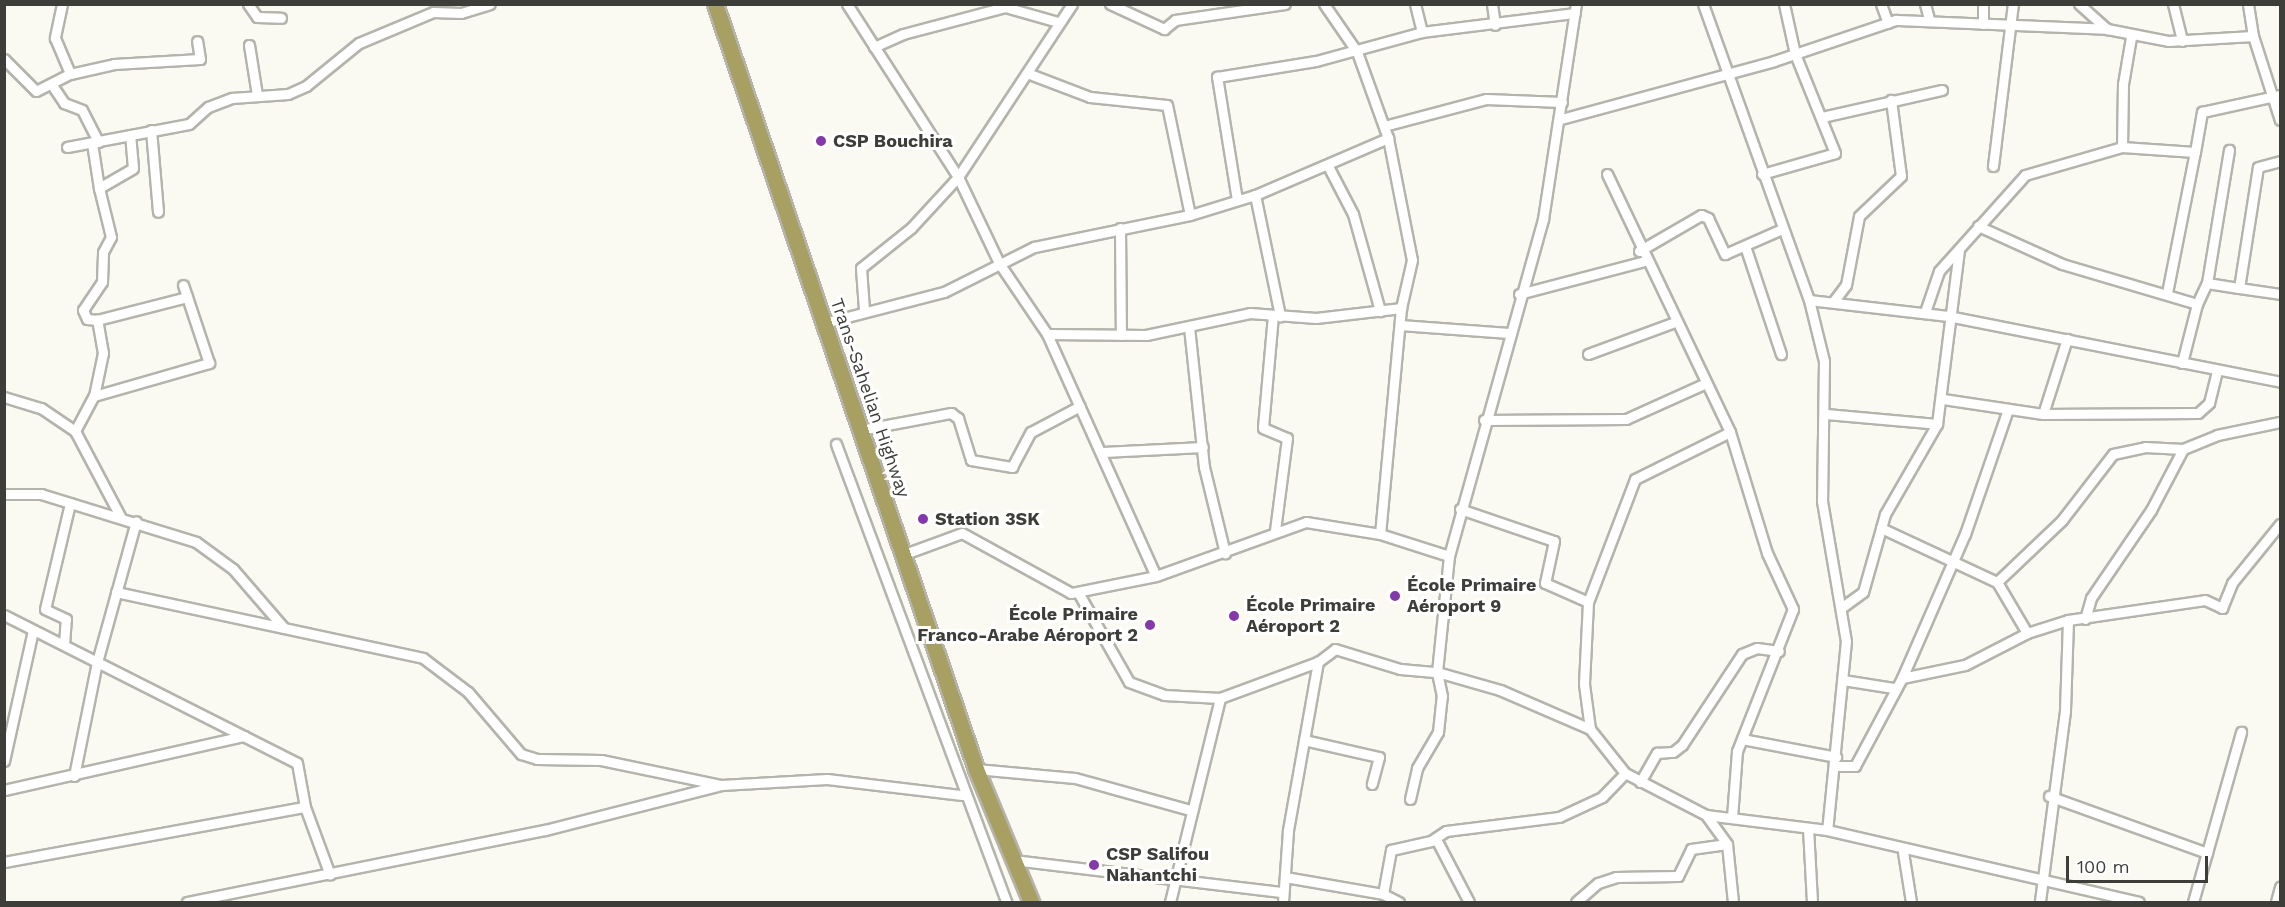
<!DOCTYPE html>
<html>
<head>
<meta charset="utf-8">
<style>
	body { margin:0 }
	#map { position:relative; width:2285px; height:907px; overflow:hidden; background:#fafaf2; font-family:"Work Sans",sans-serif }
	div>[style] { position:absolute }
	[style*='--x'] { left:calc(var(--x)*1px); top:calc(var(--y)*1px); width:calc(var(--w)*1px); rotate:calc(var(--a)*1deg) }
	.roads { filter:drop-shadow(2px 0 #b4b4ad) drop-shadow(-2px 0 #b4b4ad) drop-shadow(0 2px #b4b4ad) drop-shadow(0 -2px #b4b4ad) }
	.minor>* { height:9px; margin:-4.5px; padding:0 4.5px; transform-origin:4.5px; border-radius:4.5px; background:#fff }
	.trunk>* { height:15px; margin:-7.5px; padding:0 7.5px; transform-origin:7.5px; border-radius:7.5px; background:#a8a063 }
	.dots>* { width:16px; height:16px; translate:-50% -50%; box-sizing:border-box; border:3px solid #fff; border-radius:50% }
	span { translate:-50% -50%; white-space:nowrap; text-align:center; line-height:1.15; -webkit-text-stroke:6px #fff; paint-order:stroke }
	.poi-label { font-size:18px; color:#3d3d3a; font-weight:700 }
	.left { translate:0 -50%; text-align:left }
	.right { translate:-100% -50%; text-align:right }
	.street-label { font-size:18px; color:#3d3d3a }
	.frame { position:absolute; inset:0; border:6px solid #3d3d3a; pointer-events:none }
	.scale { position:absolute; left:2066px; top:856px; width:142px; height:27px; box-sizing:border-box; border:3px solid #3d3d3a; border-top:0; padding-left:8px; font-size:18px; line-height:21px; white-space:nowrap; color:#3d3d3a; -webkit-text-stroke:4px #fff; paint-order:stroke }
</style>
</head>
<body>
<div id="map">
	<div class="roads">
		<div class="minor">
			<div style="--x:62;--y:4;--w:35;--a:102"></div>
			<div style="--x:55;--y:38;--w:39;--a:67"></div>
			<div style="--x:70;--y:74;--w:45;--a:-12.8"></div>
			<div style="--x:114;--y:64;--w:86;--a:-3.3"></div>
			<div style="--x:200;--y:59;--w:18;--a:-99"></div>
			<div style="--x:248;--y:4;--w:16;--a:55"></div>
			<div style="--x:257;--y:17;--w:24;--a:2"></div>
			<div style="--x:847;--y:4;--w:206;--a:57.3"></div>
			<div style="--x:958;--y:177;--w:95;--a:64.5"></div>
			<div style="--x:999;--y:263;--w:86;--a:55.9"></div>
			<div style="--x:1047;--y:334;--w:265;--a:65.8"></div>
			<div style="--x:1156;--y:576;--w:87;--a:168.7"></div>
			<div style="--x:1071;--y:593;--w:124;--a:-151.2"></div>
			<div style="--x:962;--y:533;--w:64;--a:159.9"></div>
			<div style="--x:1110;--y:4;--w:60;--a:24.8"></div>
			<div style="--x:1164;--y:29;--w:14;--a:-39"></div>
			<div style="--x:1175;--y:20;--w:111;--a:-8.3"></div>
			<div style="--x:1324;--y:4;--w:58;--a:55.5"></div>
			<div style="--x:1357;--y:52;--w:91;--a:70.2"></div>
			<div style="--x:1388;--y:138;--w:124;--a:78.9"></div>
			<div style="--x:1412;--y:260;--w:49;--a:102.9"></div>
			<div style="--x:1401;--y:308;--w:227;--a:95.3"></div>
			<div style="--x:1415;--y:4;--w:29;--a:76"></div>
			<div style="--x:1492;--y:4;--w:21;--a:82"></div>
			<div style="--x:1703;--y:4;--w:314;--a:70.3"></div>
			<div style="--x:1809;--y:300;--w:63;--a:76.2"></div>
			<div style="--x:1824;--y:361;--w:140;--a:90.8"></div>
			<div style="--x:1822;--y:501;--w:142;--a:80.3"></div>
			<div style="--x:1846;--y:641;--w:190;--a:95.7"></div>
			<div style="--x:1881;--y:4;--w:20;--a:70"></div>
			<div style="--x:1925;--y:4;--w:16;--a:75"></div>
			<div style="--x:1983;--y:4;--w:20;--a:90"></div>
			<div style="--x:2079;--y:4;--w:38;--a:42"></div>
			<div style="--x:2107;--y:29;--w:62;--a:11.1"></div>
			<div style="--x:2168;--y:41;--w:85;--a:-3.4"></div>
			<div style="--x:2253;--y:36;--w:32;--a:-99"></div>
			<div style="--x:2173;--y:4;--w:38;--a:76"></div>
			<div style="--x:2253;--y:36;--w:88;--a:72.2"></div>
			<div style="--x:249;--y:45;--w:51;--a:80.9"></div>
			<div style="--x:874;--y:47;--w:32;--a:-24"></div>
			<div style="--x:903;--y:34;--w:106;--a:-14.8"></div>
			<div style="--x:1005;--y:7;--w:55;--a:15.8"></div>
			<div style="--x:4;--y:59;--w:45;--a:45"></div>
			<div style="--x:36;--y:91;--w:38;--a:-27"></div>
			<div style="--x:1027;--y:73;--w:67;--a:20.9"></div>
			<div style="--x:1090;--y:97;--w:77;--a:5.9"></div>
			<div style="--x:1167;--y:105;--w:112;--a:78.2"></div>
			<div style="--x:52;--y:85;--w:22;--a:56"></div>
			<div style="--x:64;--y:103;--w:19;--a:21"></div>
			<div style="--x:82;--y:110;--w:36;--a:63"></div>
			<div style="--x:1822;--y:117;--w:123;--a:-12.7"></div>
			<div style="--x:1561;--y:119;--w:221;--a:-15.2"></div>
			<div style="--x:1774;--y:61;--w:129;--a:-18.6"></div>
			<div style="--x:1896;--y:20;--w:211;--a:2.4"></div>
			<div style="--x:1384;--y:126;--w:106;--a:-14.8"></div>
			<div style="--x:1486;--y:99;--w:76;--a:2.3"></div>
			<div style="--x:151;--y:130;--w:82;--a:85.1"></div>
			<div style="--x:92;--y:143;--w:46;--a:81.2"></div>
			<div style="--x:67;--y:147;--w:124;--a:-10.7"></div>
			<div style="--x:189;--y:124;--w:25;--a:-42"></div>
			<div style="--x:208;--y:107;--w:26;--a:-21"></div>
			<div style="--x:232;--y:98;--w:56;--a:-4.1"></div>
			<div style="--x:288;--y:94;--w:20;--a:-24"></div>
			<div style="--x:306;--y:86;--w:68;--a:-39.1"></div>
			<div style="--x:359;--y:43;--w:80;--a:-22.7"></div>
			<div style="--x:433;--y:12;--w:28;--a:2"></div>
			<div style="--x:461;--y:13;--w:30;--a:-17"></div>
			<div style="--x:2122;--y:147;--w:73;--a:3.9"></div>
			<div style="--x:2195;--y:152;--w:41;--a:-80.1"></div>
			<div style="--x:2202;--y:112;--w:80;--a:-12.3"></div>
			<div style="--x:1328;--y:166;--w:54;--a:62.5"></div>
			<div style="--x:1353;--y:214;--w:101;--a:74.4"></div>
			<div style="--x:1993;--y:166;--w:163;--a:-83"></div>
			<div style="--x:1607;--y:174;--w:286;--a:64.5"></div>
			<div style="--x:1730;--y:432;--w:127;--a:73"></div>
			<div style="--x:1767;--y:553;--w:62;--a:65.1"></div>
			<div style="--x:1793;--y:609;--w:153;--a:111.5"></div>
			<div style="--x:1737;--y:751;--w:66;--a:94.3"></div>
			<div style="--x:1762;--y:174;--w:76;--a:-16"></div>
			<div style="--x:1835;--y:153;--w:107;--a:-112"></div>
			<div style="--x:1795;--y:54;--w:51;--a:-102.4"></div>
			<div style="--x:1255;--y:195;--w:124;--a:78.3"></div>
			<div style="--x:1237;--y:200;--w:125;--a:-99.2"></div>
			<div style="--x:1217;--y:77;--w:100;--a:-9.2"></div>
			<div style="--x:1316;--y:61;--w:110;--a:-15.3"></div>
			<div style="--x:1422;--y:32;--w:154;--a:-7.1"></div>
			<div style="--x:1978;--y:226;--w:92;--a:24.3"></div>
			<div style="--x:2062;--y:264;--w:141;--a:16.5"></div>
			<div style="--x:2197;--y:304;--w:61;--a:104.3"></div>
			<div style="--x:1120;--y:228;--w:107;--a:89.5"></div>
			<div style="--x:1745;--y:246;--w:114;--a:71.6"></div>
			<div style="--x:1639;--y:251;--w:72;--a:-30.1"></div>
			<div style="--x:1701;--y:215;--w:8;--a:23"></div>
			<div style="--x:1708;--y:218;--w:40;--a:65"></div>
			<div style="--x:1725;--y:254;--w:62;--a:-23.7"></div>
			<div style="--x:2207;--y:283;--w:32;--a:9"></div>
			<div style="--x:2239;--y:288;--w:122;--a:-81.1"></div>
			<div style="--x:2258;--y:167;--w:23;--a:-15"></div>
			<div style="--x:2239;--y:288;--w:41;--a:8.3"></div>
			<div style="--x:2167;--y:293;--w:144;--a:-78.8"></div>
			<div style="--x:1519;--y:294;--w:130;--a:-14.7"></div>
			<div style="--x:1809;--y:300;--w:140;--a:6.6"></div>
			<div style="--x:1948;--y:316;--w:338;--a:11.2"></div>
			<div style="--x:1833;--y:302;--w:21;--a:-53"></div>
			<div style="--x:1846;--y:285;--w:70;--a:-79.3"></div>
			<div style="--x:1859;--y:216;--w:58;--a:-43.6"></div>
			<div style="--x:1901;--y:176;--w:77;--a:-97.5"></div>
			<div style="--x:2197;--y:304;--w:23;--a:-65"></div>
			<div style="--x:2207;--y:283;--w:135;--a:-80.6"></div>
			<div style="--x:864;--y:310;--w:42;--a:-94.1"></div>
			<div style="--x:861;--y:268;--w:64;--a:-38.7"></div>
			<div style="--x:911;--y:228;--w:69;--a:-47.3"></div>
			<div style="--x:958;--y:177;--w:207;--a:-56.6"></div>
			<div style="--x:1925;--y:312;--w:43;--a:-71.1"></div>
			<div style="--x:1939;--y:271;--w:129;--a:-48.1"></div>
			<div style="--x:2025;--y:175;--w:101;--a:-16.1"></div>
			<div style="--x:2122;--y:147;--w:63;--a:-89.1"></div>
			<div style="--x:2123;--y:84;--w:48;--a:-80.3"></div>
			<div style="--x:1273;--y:315;--w:113;--a:95.1"></div>
			<div style="--x:1263;--y:428;--w:26;--a:23"></div>
			<div style="--x:1287;--y:438;--w:94;--a:97.4"></div>
			<div style="--x:97;--y:320;--w:10;--a:-174"></div>
			<div style="--x:87;--y:319;--w:10;--a:-114"></div>
			<div style="--x:83;--y:310;--w:34;--a:-56"></div>
			<div style="--x:102;--y:282;--w:30;--a:-88"></div>
			<div style="--x:103;--y:252;--w:17;--a:-62"></div>
			<div style="--x:111;--y:237;--w:50;--a:-103.8"></div>
			<div style="--x:99;--y:188;--w:39;--a:-30"></div>
			<div style="--x:133;--y:168;--w:33;--a:-95"></div>
			<div style="--x:824;--y:323;--w:124;--a:-14.5"></div>
			<div style="--x:944;--y:292;--w:101;--a:-26.6"></div>
			<div style="--x:1034;--y:247;--w:159;--a:-11.6"></div>
			<div style="--x:1190;--y:215;--w:68;--a:-17.1"></div>
			<div style="--x:1255;--y:195;--w:145;--a:-23.2"></div>
			<div style="--x:1400;--y:325;--w:109;--a:4.2"></div>
			<div style="--x:1189;--y:327;--w:141;--a:83.9"></div>
			<div style="--x:1204;--y:467;--w:89;--a:76.3"></div>
			<div style="--x:1047;--y:334;--w:99;--a:0.6"></div>
			<div style="--x:1146;--y:335;--w:106;--a:-11.9"></div>
			<div style="--x:1250;--y:313;--w:66;--a:4.3"></div>
			<div style="--x:1316;--y:318;--w:86;--a:-6.7"></div>
			<div style="--x:1588;--y:354;--w:93;--a:-20.2"></div>
			<div style="--x:94;--y:396;--w:44;--a:-78.2"></div>
			<div style="--x:103;--y:353;--w:34;--a:-100"></div>
			<div style="--x:97;--y:320;--w:93;--a:-14.3"></div>
			<div style="--x:4;--y:397;--w:39;--a:17"></div>
			<div style="--x:41;--y:408;--w:41;--a:34.1"></div>
			<div style="--x:1943;--y:399;--w:101;--a:8.5"></div>
			<div style="--x:2043;--y:414;--w:155;--a:-0.4"></div>
			<div style="--x:2198;--y:413;--w:15;--a:-42"></div>
			<div style="--x:2209;--y:403;--w:33;--a:-76"></div>
			<div style="--x:1826;--y:414;--w:111;--a:5.1"></div>
			<div style="--x:2043;--y:414;--w:79;--a:-72.3"></div>
			<div style="--x:1484;--y:420;--w:142;--a:-0.4"></div>
			<div style="--x:1626;--y:419;--w:88;--a:-24.2"></div>
			<div style="--x:860;--y:430;--w:93;--a:-10.6"></div>
			<div style="--x:951;--y:413;--w:9;--a:36"></div>
			<div style="--x:958;--y:418;--w:44;--a:72.8"></div>
			<div style="--x:971;--y:460;--w:42;--a:9.7"></div>
			<div style="--x:1012;--y:467;--w:40;--a:-62"></div>
			<div style="--x:1031;--y:432;--w:55;--a:-28"></div>
			<div style="--x:1730;--y:432;--w:106;--a:153.7"></div>
			<div style="--x:1635;--y:479;--w:132;--a:110.9"></div>
			<div style="--x:1588;--y:602;--w:82;--a:92.8"></div>
			<div style="--x:1584;--y:684;--w:45;--a:82.4"></div>
			<div style="--x:1590;--y:729;--w:56;--a:51.5"></div>
			<div style="--x:1625;--y:773;--w:91;--a:27.4"></div>
			<div style="--x:1706;--y:815;--w:122;--a:7.1"></div>
			<div style="--x:1827;--y:830;--w:320;--a:13"></div>
			<div style="--x:836;--y:444;--w:489;--a:69.6"></div>
			<div style="--x:1103;--y:452;--w:100;--a:-2.9"></div>
			<div style="--x:4;--y:494;--w:37;--a:0"></div>
			<div style="--x:41;--y:494;--w:162;--a:17.2"></div>
			<div style="--x:196;--y:542;--w:46;--a:36.1"></div>
			<div style="--x:233;--y:569;--w:78;--a:49.2"></div>
			<div style="--x:1460;--y:509;--w:99;--a:18.8"></div>
			<div style="--x:1554;--y:541;--w:43;--a:102.1"></div>
			<div style="--x:1545;--y:583;--w:47;--a:23.8"></div>
			<div style="--x:120;--y:516;--w:96;--a:-117.9"></div>
			<div style="--x:75;--y:431;--w:40;--a:-62"></div>
			<div style="--x:94;--y:396;--w:120;--a:-16"></div>
			<div style="--x:209;--y:363;--w:82;--a:-108.4"></div>
			<div style="--x:1881;--y:528;--w:128;--a:25"></div>
			<div style="--x:1997;--y:582;--w:90;--a:-43.6"></div>
			<div style="--x:2062;--y:520;--w:83;--a:-52.3"></div>
			<div style="--x:2113;--y:454;--w:33;--a:-12"></div>
			<div style="--x:2145;--y:447;--w:38;--a:3"></div>
			<div style="--x:2183;--y:449;--w:37;--a:-22"></div>
			<div style="--x:2217;--y:435;--w:64;--a:-11.7"></div>
			<div style="--x:1156;--y:576;--w:159;--a:-19.8"></div>
			<div style="--x:1306;--y:522;--w:75;--a:9.2"></div>
			<div style="--x:1380;--y:534;--w:72;--a:17.7"></div>
			<div style="--x:1997;--y:582;--w:59;--a:59.5"></div>
			<div style="--x:116;--y:592;--w:314;--a:12.1"></div>
			<div style="--x:423;--y:658;--w:56;--a:37.1"></div>
			<div style="--x:468;--y:692;--w:82;--a:49.5"></div>
			<div style="--x:521;--y:754;--w:17;--a:17"></div>
			<div style="--x:537;--y:759;--w:64;--a:0.9"></div>
			<div style="--x:601;--y:760;--w:123;--a:11.8"></div>
			<div style="--x:721;--y:785;--w:106;--a:-3.2"></div>
			<div style="--x:827;--y:779;--w:136;--a:6.8"></div>
			<div style="--x:1079;--y:594;--w:101;--a:60.4"></div>
			<div style="--x:1129;--y:682;--w:37;--a:20"></div>
			<div style="--x:1164;--y:695;--w:56;--a:3.1"></div>
			<div style="--x:1220;--y:698;--w:104;--a:-20.2"></div>
			<div style="--x:1318;--y:662;--w:21;--a:-37"></div>
			<div style="--x:1335;--y:649;--w:68;--a:17.1"></div>
			<div style="--x:1400;--y:669;--w:37;--a:5"></div>
			<div style="--x:1437;--y:672;--w:66;--a:15.9"></div>
			<div style="--x:1500;--y:690;--w:98;--a:23.4"></div>
			<div style="--x:1841;--y:608;--w:27;--a:-36"></div>
			<div style="--x:1863;--y:592;--w:81;--a:-74.2"></div>
			<div style="--x:1885;--y:514;--w:104;--a:-60"></div>
			<div style="--x:1937;--y:424;--w:175;--a:-82.8"></div>
			<div style="--x:4;--y:615;--w:328;--a:26.8"></div>
			<div style="--x:297;--y:763;--w:45;--a:79.7"></div>
			<div style="--x:305;--y:807;--w:72;--a:69.8"></div>
			<div style="--x:2085;--y:619;--w:22;--a:-74"></div>
			<div style="--x:2091;--y:598;--w:107;--a:-55.7"></div>
			<div style="--x:2151;--y:510;--w:69;--a:-62.3"></div>
			<div style="--x:2068;--y:620;--w:138;--a:-8.3"></div>
			<div style="--x:2205;--y:600;--w:19;--a:25"></div>
			<div style="--x:2222;--y:608;--w:27;--a:-68"></div>
			<div style="--x:2232;--y:583;--w:76;--a:-50.9"></div>
			<div style="--x:64;--y:645;--w:26;--a:-86"></div>
			<div style="--x:66;--y:619;--w:23;--a:-155"></div>
			<div style="--x:45;--y:609;--w:109;--a:-76.7"></div>
			<div style="--x:1902;--y:678;--w:64;--a:-11.7"></div>
			<div style="--x:1965;--y:665;--w:70;--a:-27.3"></div>
			<div style="--x:2027;--y:633;--w:43;--a:-17.6"></div>
			<div style="--x:2068;--y:620;--w:91;--a:91.9"></div>
			<div style="--x:2065;--y:711;--w:193;--a:97.5"></div>
			<div style="--x:1843;--y:680;--w:51;--a:9.1"></div>
			<div style="--x:1742;--y:739;--w:96;--a:10.8"></div>
			<div style="--x:1304;--y:740;--w:77;--a:12.8"></div>
			<div style="--x:1379;--y:757;--w:28;--a:105"></div>
			<div style="--x:4;--y:761;--w:134;--a:-77.5"></div>
			<div style="--x:1835;--y:766;--w:20;--a:0"></div>
			<div style="--x:1855;--y:766;--w:100;--a:-61.9"></div>
			<div style="--x:1902;--y:678;--w:157;--a:-66.4"></div>
			<div style="--x:1965;--y:534;--w:132;--a:-71"></div>
			<div style="--x:976;--y:769;--w:99;--a:5.2"></div>
			<div style="--x:1075;--y:778;--w:119;--a:15.5"></div>
			<div style="--x:74;--y:776;--w:116;--a:-78.6"></div>
			<div style="--x:97;--y:662;--w:146;--a:-74.5"></div>
			<div style="--x:1640;--y:782;--w:34;--a:-60"></div>
			<div style="--x:1657;--y:753;--w:16;--a:-4"></div>
			<div style="--x:1673;--y:752;--w:11;--a:-38"></div>
			<div style="--x:1682;--y:745;--w:109;--a:-56.6"></div>
			<div style="--x:1742;--y:654;--w:16;--a:-22"></div>
			<div style="--x:1757;--y:648;--w:22;--a:8"></div>
			<div style="--x:4;--y:790;--w:246;--a:-12.7"></div>
			<div style="--x:2049;--y:796;--w:168;--a:19.8"></div>
			<div style="--x:1410;--y:799;--w:32;--a:-77"></div>
			<div style="--x:1417;--y:768;--w:42;--a:-59.7"></div>
			<div style="--x:1438;--y:732;--w:36;--a:-84"></div>
			<div style="--x:1442;--y:696;--w:25;--a:-102"></div>
			<div style="--x:1437;--y:672;--w:117;--a:-84.1"></div>
			<div style="--x:1449;--y:556;--w:350;--a:-74.4"></div>
			<div style="--x:1543;--y:219;--w:218;--a:-81.3"></div>
			<div style="--x:1706;--y:815;--w:36;--a:54"></div>
			<div style="--x:1727;--y:844;--w:58;--a:84.1"></div>
			<div style="--x:1808;--y:828;--w:74;--a:86.9"></div>
			<div style="--x:1436;--y:839;--w:71;--a:62.4"></div>
			<div style="--x:1903;--y:852;--w:51;--a:80.9"></div>
			<div style="--x:1013;--y:860;--w:272;--a:6.8"></div>
			<div style="--x:4;--y:862;--w:306;--a:-10.4"></div>
			<div style="--x:1285;--y:877;--w:99;--a:9.8"></div>
			<div style="--x:1383;--y:894;--w:18;--a:27"></div>
			<div style="--x:1383;--y:894;--w:45;--a:-79.7"></div>
			<div style="--x:1391;--y:850;--w:41;--a:-12.7"></div>
			<div style="--x:1431;--y:841;--w:18;--a:-34"></div>
			<div style="--x:1446;--y:831;--w:114;--a:-7.1"></div>
			<div style="--x:1559;--y:817;--w:47;--a:-24.9"></div>
			<div style="--x:1602;--y:797;--w:33;--a:-46"></div>
			<div style="--x:187;--y:902;--w:365;--a:-11.4"></div>
			<div style="--x:545;--y:830;--w:178;--a:-14.3"></div>
			<div style="--x:1170;--y:902;--w:210;--a:-76.2"></div>
			<div style="--x:1283;--y:902;--w:72;--a:-86"></div>
			<div style="--x:1288;--y:830;--w:171;--a:-79.9"></div>
			<div style="--x:1576;--y:902;--w:29;--a:-41"></div>
			<div style="--x:1598;--y:883;--w:19;--a:-18"></div>
			<div style="--x:1616;--y:877;--w:62;--a:-0.9"></div>
			<div style="--x:1678;--y:876;--w:30;--a:-64"></div>
			<div style="--x:1691;--y:849;--w:36;--a:-8"></div>
			<div style="--x:2193;--y:902;--w:177;--a:-74.2"></div>
			<div style="--x:2276;--y:902;--w:16;--a:-75"></div>
		</div>
		<div class="trunk">
			<div style="--x:715;--y:4;--w:808;--a:71.16"></div>
			<div style="--x:976;--y:769;--w:144;--a:67.5"></div>
		</div>
	</div>
	<div class="dots">
		<div style="left:821px;top:141px;background:#8439ab"></div>
		<div style="left:923px;top:519px;background:#8439ab"></div>
		<div style="left:1395px;top:596px;background:#8439ab"></div>
		<div style="left:1234px;top:616px;background:#8439ab"></div>
		<div style="left:1150px;top:625px;background:#8439ab"></div>
		<div style="left:1094px;top:865px;background:#8439ab"></div>
	</div>
	<div class="poi-label">
		<span class="left" style="left:833px;top:141px">CSP Bouchira</span>
		<span class="left" style="left:935px;top:519px">Station 3SK</span>
		<span class="left" style="left:1407px;top:596px">École Primaire<br>Aéroport 9</span>
		<span class="left" style="left:1246px;top:616px">École Primaire<br>Aéroport 2</span>
		<span class="right" style="left:1138px;top:625px">École Primaire<br>Franco-Arabe Aéroport 2</span>
		<span class="left" style="left:1106px;top:865px">CSP Salifou<br>Nahantchi</span>
	</div>
	<div class="street-label">
		<span style="left:870px;top:398px;rotate:71deg">Trans-Sahelian Highway</span>
	</div>
	<div class="frame"></div>
	<div class="scale">100 m</div>
</div>
</body>
</html>
